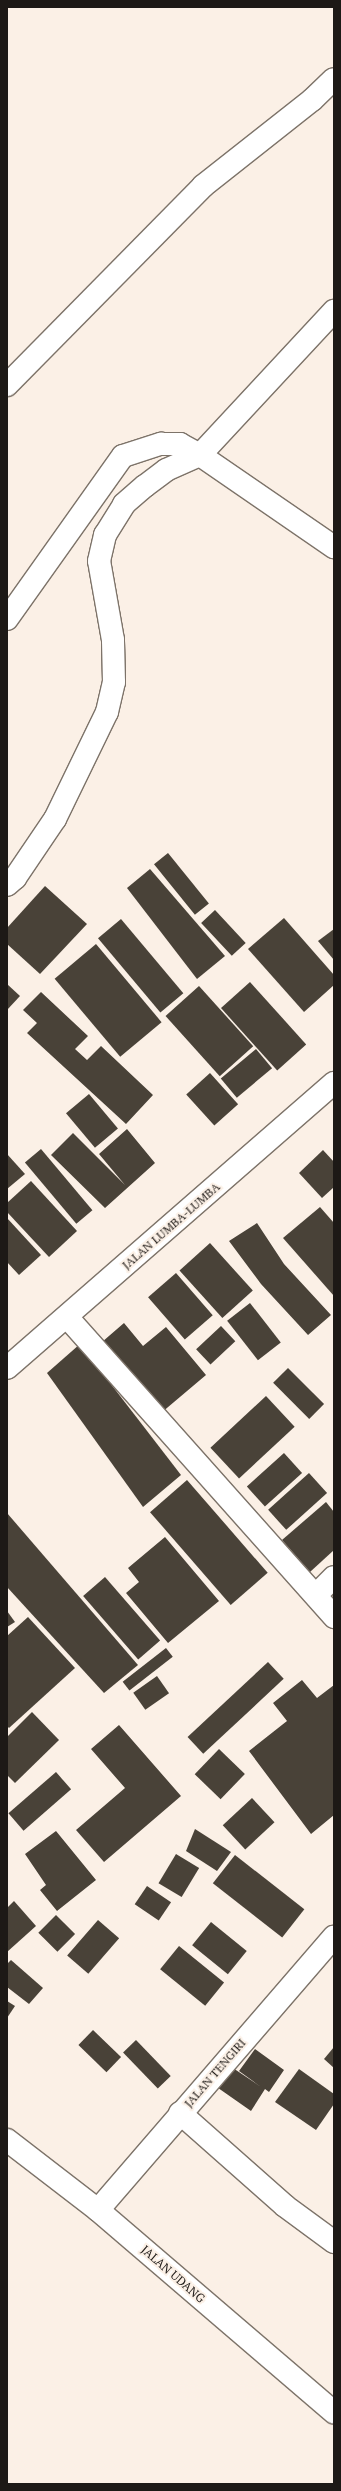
<!DOCTYPE html>
<html>
<head>
<meta charset="utf-8">
<style>
	body { margin:0 }
	#map { position:relative; width:341px; height:2491px; overflow:hidden; background:#fbf0e6; font-family:"PT Serif",serif }
	div>[style] { position:absolute }
	[style*='--x'] { left:calc(var(--x)*1px); top:calc(var(--y)*1px); width:calc(var(--w)*1px); rotate:calc(var(--a)*1deg) }
	.building>* { inset:0; background:#494238; transform-origin:0 0 }
	.roads { filter:drop-shadow(1px 0 #7d7369) drop-shadow(-1px 0 #7d7369) drop-shadow(0 1px #7d7369) drop-shadow(0 -1px #7d7369) }
	.minor>* { height:22px; margin:-11px; padding:0 11px; transform-origin:11px; border-radius:11px; background:#fff }
	.tertiary>* { height:22px; margin:-11px; padding:0 11px; transform-origin:11px; border-radius:11px; background:#fff }
	.secondary>* { height:22px; margin:-11px; padding:0 11px; transform-origin:11px; border-radius:11px; background:#fff }
	span { translate:-50% -50%; white-space:nowrap; text-align:center; line-height:1.15; -webkit-text-stroke:4px #fbf0e6; paint-order:stroke }
	.street-label { font-size:12px; color:#1d1916 }
	.frame { position:absolute; inset:0; border:8px solid #1d1916; pointer-events:none }
</style>
</head>
<body>
<div id="map">
	<div class="building">
		<div style="left:168px;top:853px;width:65px;height:18px;rotate:51deg"></div>
		<div style="clip-path:polygon(150px 869px,225px 956px,197px 979px,127px 888px)"></div>
		<div style="clip-path:polygon(45px 886px,87px 924px,40px 974px,7px 944px,7px 928px)"></div>
		<div style="left:215px;top:910px;width:45px;height:19px;rotate:47deg"></div>
		<div style="clip-path:polygon(284px 918px,334px 975px,334px 985px,304px 1012px,248px 949px)"></div>
		<div style="left:121px;top:919px;width:97px;height:30px;rotate:50deg"></div>
		<div style="clip-path:polygon(334px 929px,334px 960px,318px 941px)"></div>
		<div style="left:96px;top:944px;width:102px;height:54px;rotate:50deg"></div>
		<div style="left:250px;top:982px;width:84px;height:39px;rotate:48deg"></div>
		<div style="clip-path:polygon(7px 984px,20px 996px,7px 1010px)"></div>
		<div style="left:199px;top:986px;width:81px;height:45px;rotate:48deg"></div>
		<div style="clip-path:polygon(41px 992px,88px 1036px,75px 1049px,87px 1060px,101px 1046px,153px 1095px,126px 1124px,27px 1033px,37px 1023px,23px 1010px)"></div>
		<div style="left:256px;top:1049px;width:25px;height:46px;rotate:50deg"></div>
		<div style="left:210px;top:1073px;width:42px;height:32px;rotate:48deg"></div>
		<div style="left:89px;top:1094px;width:45px;height:30px;rotate:50deg"></div>
		<div style="clip-path:polygon(127px 1129px,155px 1163px,105px 1208px,51px 1155px,73px 1133px,125px 1185px,99px 1154px)"></div>
		<div style="left:41px;top:1149px;width:80px;height:21px;rotate:50deg"></div>
		<div style="clip-path:polygon(323px 1150px,334px 1162px,334px 1187px,322px 1198px,299px 1173px)"></div>
		<div style="clip-path:polygon(7px 1154px,25px 1174px,7px 1189px)"></div>
		<div style="clip-path:polygon(31px 1181px,77px 1231px,49px 1257px,7px 1212px,7px 1203px)"></div>
		<div style="clip-path:polygon(320px 1207px,334px 1223px,334px 1296px,283px 1238px)"></div>
		<div style="clip-path:polygon(7px 1218px,41px 1255px,19px 1275px,7px 1262px)"></div>
		<div style="clip-path:polygon(257px 1223px,284px 1264px,331px 1315px,308px 1335px,261px 1284px,229px 1241px)"></div>
		<div style="left:210px;top:1243px;width:64px;height:41px;rotate:48deg"></div>
		<div style="left:176px;top:1273px;width:56px;height:37px;rotate:49deg"></div>
		<div style="left:250px;top:1303px;width:50px;height:29px;rotate:52deg"></div>
		<div style="clip-path:polygon(124px 1323px,143px 1346px,166px 1327px,206px 1375px,161px 1413px,102px 1342px)"></div>
		<div style="left:221px;top:1326px;width:21px;height:34px;rotate:47deg"></div>
		<div style="clip-path:polygon(80px 1344px,181px 1475px,143px 1507px,47px 1373px)"></div>
		<div style="left:288px;top:1368px;width:51px;height:21px;rotate:45deg"></div>
		<div style="left:266px;top:1396px;width:42px;height:76px;rotate:47deg"></div>
		<div style="left:284px;top:1453px;width:27px;height:50px;rotate:48deg"></div>
		<div style="left:309px;top:1473px;width:27px;height:55px;rotate:48deg"></div>
		<div style="left:187px;top:1480px;width:123px;height:49px;rotate:49deg"></div>
		<div style="clip-path:polygon(326px 1502px,334px 1512px,334px 1550px,310px 1572px,282px 1540px)"></div>
		<div style="clip-path:polygon(7px 1513px,138px 1665px,104px 1693px,7px 1587px)"></div>
		<div style="clip-path:polygon(165px 1537px,219px 1601px,168px 1643px,126px 1593px,139px 1582px,128px 1568px)"></div>
		<div style="left:105px;top:1577px;width:84px;height:29px;rotate:49deg"></div>
		<div style="clip-path:polygon(7px 1611px,15px 1622px,7px 1627px)"></div>
		<div style="clip-path:polygon(28px 1617px,75px 1668px,9px 1728px,7px 1726px,7px 1636px)"></div>
		<div style="left:166px;top:1648px;width:11px;height:55px;rotate:52deg"></div>
		<div style="left:268px;top:1662px;width:23px;height:110px;rotate:47deg"></div>
		<div style="left:157px;top:1676px;width:21px;height:29px;rotate:55deg"></div>
		<div style="clip-path:polygon(302px 1680px,317px 1698px,334px 1685px,334px 1815px,311px 1834px,249px 1751px,287px 1721px,273px 1703px)"></div>
		<div style="clip-path:polygon(32px 1712px,59px 1740px,15px 1783px,7px 1775px,7px 1737px)"></div>
		<div style="clip-path:polygon(119px 1725px,181px 1796px,104px 1862px,76px 1830px,125px 1788px,91px 1749px)"></div>
		<div style="left:219px;top:1749px;width:36px;height:35px;rotate:44deg"></div>
		<div style="left:56px;top:1772px;width:23px;height:63px;rotate:49deg"></div>
		<div style="left:252px;top:1798px;width:33px;height:40px;rotate:47deg"></div>
		<div style="clip-path:polygon(195px 1829px,231px 1852px,217px 1871px,186px 1851px)"></div>
		<div style="clip-path:polygon(56px 1831px,96px 1880px,57px 1911px,40px 1890px,46px 1885px,25px 1854px)"></div>
		<div style="left:176px;top:1854px;width:27px;height:34px;rotate:31deg"></div>
		<div style="left:235px;top:1855px;width:88px;height:36px;rotate:38deg"></div>
		<div style="left:147px;top:1886px;width:29px;height:22px;rotate:34deg"></div>
		<div style="clip-path:polygon(14px 1901px,36px 1926px,7px 1952px,7px 1908px)"></div>
		<div style="left:56px;top:1915px;width:27px;height:25px;rotate:45deg"></div>
		<div style="left:98px;top:1920px;width:28px;height:47px;rotate:41deg"></div>
		<div style="left:211px;top:1922px;width:46px;height:30px;rotate:39deg"></div>
		<div style="left:179px;top:1946px;width:58px;height:30px;rotate:39deg"></div>
		<div style="clip-path:polygon(11px 1960px,43px 1988px,29px 2004px,7px 1987px,7px 1964px)"></div>
		<div style="clip-path:polygon(7px 2001px,15px 2006px,7px 2018px)"></div>
		<div style="left:93px;top:2030px;width:39px;height:21px;rotate:44deg"></div>
		<div style="left:136px;top:2040px;width:50px;height:18px;rotate:46deg"></div>
		<div style="clip-path:polygon(334px 2047px,334px 2068px,324px 2059px)"></div>
		<div style="clip-path:polygon(255px 2049px,284px 2070px,269px 2092px,265px 2089px,251px 2111px,211px 2083px,227px 2064px,261px 2087px,239px 2071px)"></div>
		<div style="clip-path:polygon(299px 2069px,334px 2094px,334px 2104px,316px 2130px,275px 2102px)"></div>
	</div>
	<div class="roads">
		<div class="minor">
			<div style="--x:7;--y:385;--w:279;--a:-45.4"></div>
			<div style="--x:203;--y:186;--w:139;--a:-38.3"></div>
			<div style="--x:312;--y:100;--w:30;--a:-44"></div>
			<div style="--x:7;--y:619;--w:200;--a:-54.6"></div>
			<div style="--x:123;--y:456;--w:40;--a:-18"></div>
			<div style="--x:161;--y:444;--w:19;--a:0"></div>
			<div style="--x:180;--y:444;--w:23;--a:29"></div>
			<div style="--x:200;--y:455;--w:163;--a:34.5"></div>
			<div style="--x:7;--y:885;--w:11;--a:-41"></div>
			<div style="--x:15;--y:878;--w:71;--a:-55.9"></div>
			<div style="--x:55;--y:819;--w:119;--a:-64.1"></div>
			<div style="--x:107;--y:712;--w:31;--a:-77"></div>
			<div style="--x:114;--y:682;--w:42;--a:-91.4"></div>
			<div style="--x:113;--y:640;--w:80;--a:-100"></div>
			<div style="--x:99;--y:561;--w:27;--a:-77"></div>
			<div style="--x:105;--y:535;--w:36;--a:-58"></div>
			<div style="--x:124;--y:504;--w:28;--a:-41"></div>
			<div style="--x:145;--y:486;--w:26;--a:-37"></div>
			<div style="--x:166;--y:470;--w:37;--a:-24"></div>
			<div style="--x:200;--y:455;--w:197;--a:-47.1"></div>
			<div style="--x:67;--y:1317;--w:402;--a:48.3"></div>
			<div style="--x:316;--y:1595;--w:25;--a:-45"></div>
			<div style="--x:180;--y:2113;--w:140;--a:41.5"></div>
			<div style="--x:285;--y:2206;--w:61;--a:36.3"></div>
			<div style="--x:98;--y:2210;--w:361;--a:-49.2"></div>
		</div>
		<div class="tertiary">
			<div style="--x:7;--y:2140;--w:115;--a:37.6"></div>
			<div style="--x:98;--y:2210;--w:311;--a:40.6"></div>
		</div>
		<div class="secondary">
			<div style="--x:7;--y:1368;--w:434;--a:-41.1"></div>
		</div>
	</div>
	<div class="street-label">
		<span style="left:171px;top:1226px;rotate:-41deg">JALAN LUMBA-LUMBA</span>
		<span style="left:215px;top:2073px;rotate:-49deg">JALAN TENGIRI</span>
		<span style="left:173px;top:2274px;rotate:41deg">JALAN UDANG</span>
	</div>
	<div class="frame"></div>
</div>
</body>
</html>
